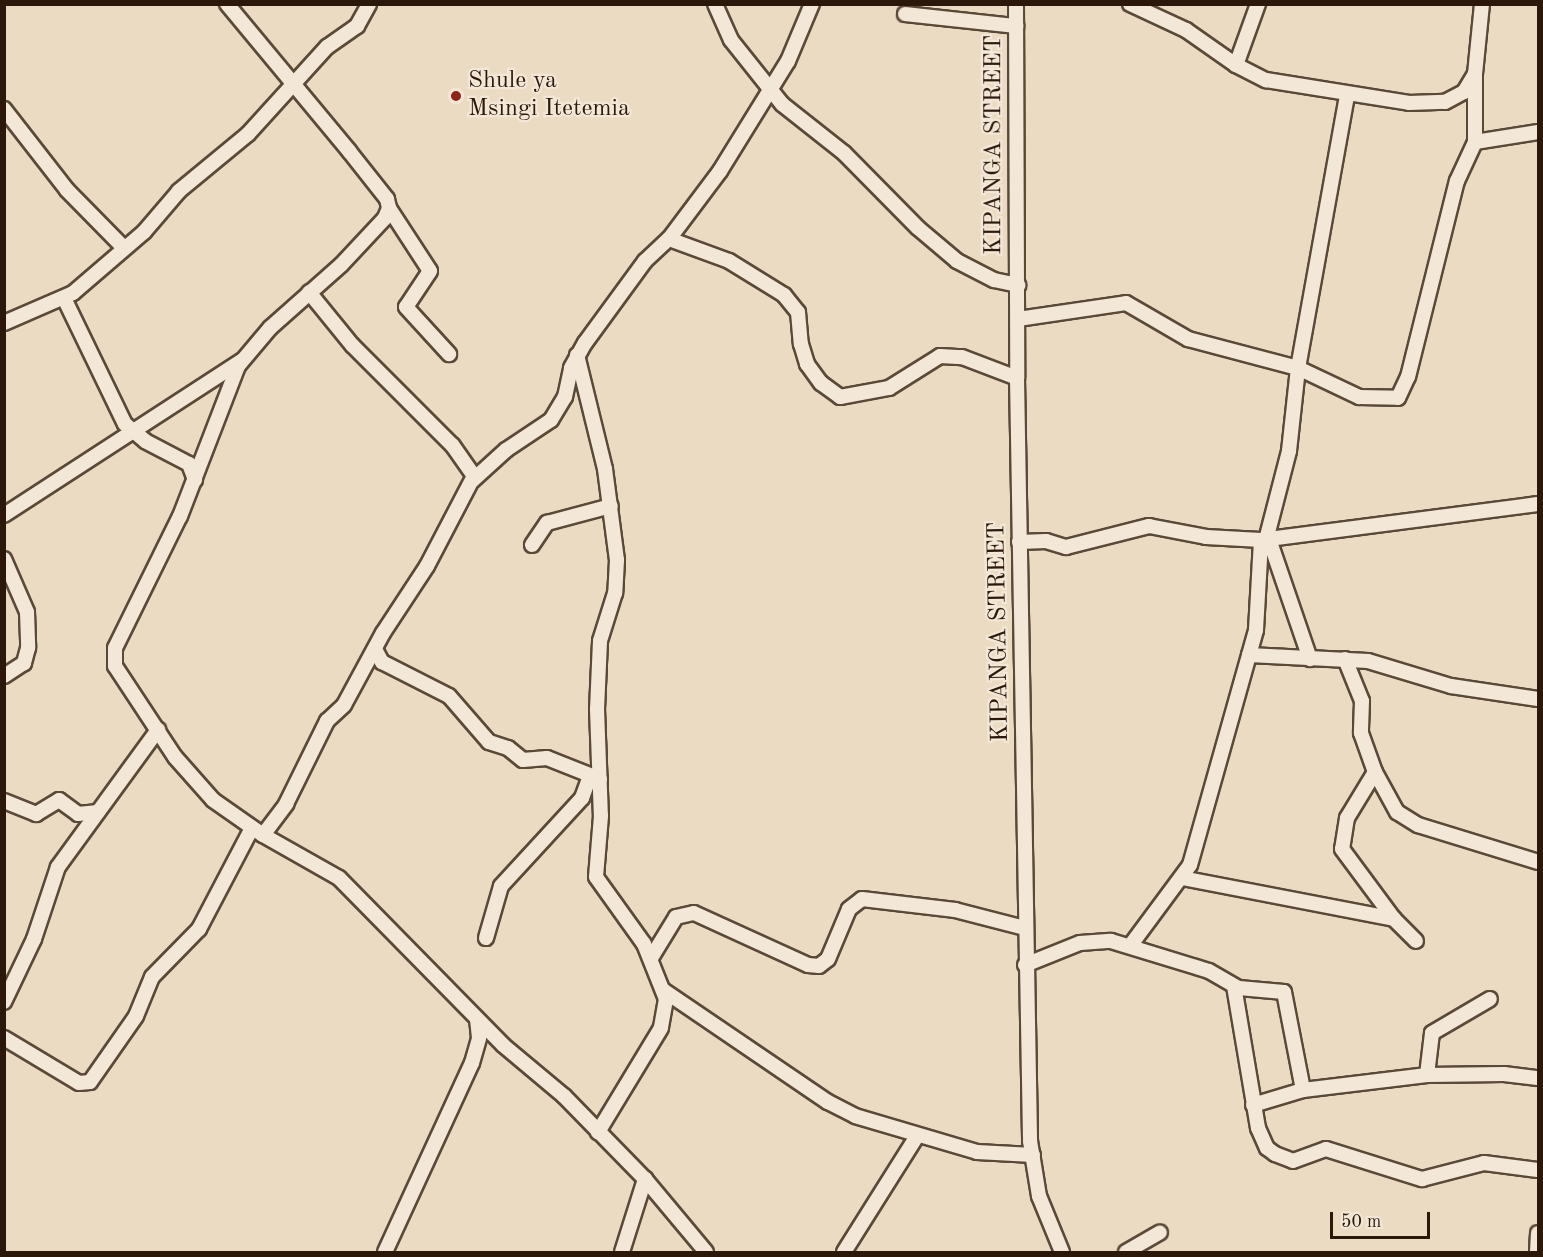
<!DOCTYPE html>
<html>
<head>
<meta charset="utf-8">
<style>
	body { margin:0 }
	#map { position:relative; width:1543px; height:1257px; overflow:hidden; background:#ecdbc3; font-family:"Old Standard TT",serif }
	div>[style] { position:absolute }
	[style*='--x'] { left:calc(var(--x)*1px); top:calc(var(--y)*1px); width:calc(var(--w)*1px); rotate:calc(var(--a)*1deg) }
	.roads { filter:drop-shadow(2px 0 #5b4938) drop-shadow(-2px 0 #5b4938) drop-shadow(0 2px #5b4938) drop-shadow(0 -2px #5b4938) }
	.minor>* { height:14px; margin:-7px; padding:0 7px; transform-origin:7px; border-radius:7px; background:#f3e8d8 }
	.dots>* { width:16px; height:16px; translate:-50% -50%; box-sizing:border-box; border:3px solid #f3e8d8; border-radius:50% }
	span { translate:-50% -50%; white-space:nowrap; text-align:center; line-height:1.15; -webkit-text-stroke:4.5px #f3e8d8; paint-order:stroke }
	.poi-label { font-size:24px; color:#2b180a }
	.left { translate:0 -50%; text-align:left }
	.street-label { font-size:24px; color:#2b180a }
	.frame { position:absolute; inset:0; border:6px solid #2b180a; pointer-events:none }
	.scale { position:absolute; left:1330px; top:1212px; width:100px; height:27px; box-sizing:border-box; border:3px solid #2b180a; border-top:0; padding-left:8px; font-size:18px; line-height:21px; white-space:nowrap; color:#2b180a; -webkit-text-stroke:4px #f3e8d8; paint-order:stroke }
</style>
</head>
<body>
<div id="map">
	<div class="roads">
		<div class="minor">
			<div style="--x:227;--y:4;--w:191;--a:50.3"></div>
			<div style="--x:349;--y:151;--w:61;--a:51.6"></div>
			<div style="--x:387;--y:199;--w:9;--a:77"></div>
			<div style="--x:389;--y:208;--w:11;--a:112"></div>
			<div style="--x:385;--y:218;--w:64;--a:133.1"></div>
			<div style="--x:341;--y:265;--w:95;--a:138.4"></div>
			<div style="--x:270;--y:328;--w:50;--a:130.1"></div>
			<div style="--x:238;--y:366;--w:161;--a:111.1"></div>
			<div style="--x:180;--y:516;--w:147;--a:116.2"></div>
			<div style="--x:115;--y:648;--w:18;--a:90"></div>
			<div style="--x:115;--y:666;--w:109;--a:56.6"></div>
			<div style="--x:175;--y:757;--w:57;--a:48.5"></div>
			<div style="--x:213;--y:800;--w:61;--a:35"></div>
			<div style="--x:263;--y:835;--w:87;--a:29.5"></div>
			<div style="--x:339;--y:878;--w:234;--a:45.5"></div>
			<div style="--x:503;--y:1045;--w:80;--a:39.9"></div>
			<div style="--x:564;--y:1096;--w:116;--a:45.7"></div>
			<div style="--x:645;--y:1179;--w:95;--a:50.1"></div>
			<div style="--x:715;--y:4;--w:39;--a:66"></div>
			<div style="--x:731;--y:40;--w:82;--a:51.4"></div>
			<div style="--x:782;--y:104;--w:79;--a:38.3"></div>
			<div style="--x:844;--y:153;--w:105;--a:45.4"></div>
			<div style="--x:918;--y:228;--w:51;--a:40.2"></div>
			<div style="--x:957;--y:261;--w:42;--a:27.2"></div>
			<div style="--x:994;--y:280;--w:25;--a:12"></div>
			<div style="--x:1016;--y:4;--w:374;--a:89.8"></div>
			<div style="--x:1017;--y:378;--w:763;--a:89.02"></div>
			<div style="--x:1030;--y:1141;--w:56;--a:80.7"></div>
			<div style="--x:1039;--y:1196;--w:61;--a:67.7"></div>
			<div style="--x:1130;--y:4;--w:62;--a:24.9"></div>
			<div style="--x:1186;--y:30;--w:61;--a:35"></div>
			<div style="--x:1236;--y:65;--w:34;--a:27"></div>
			<div style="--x:1266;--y:80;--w:145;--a:9.1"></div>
			<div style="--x:1409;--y:103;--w:36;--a:-2"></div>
			<div style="--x:1445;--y:102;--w:21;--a:-28"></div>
			<div style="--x:1464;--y:92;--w:21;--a:-59"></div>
			<div style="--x:1475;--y:74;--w:70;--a:-84.3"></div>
			<div style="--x:905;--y:14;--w:112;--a:6.2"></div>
			<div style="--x:1236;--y:65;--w:65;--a:-70.2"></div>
			<div style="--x:4;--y:109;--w:103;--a:52.1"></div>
			<div style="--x:67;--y:190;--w:81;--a:45.5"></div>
			<div style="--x:1475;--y:142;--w:64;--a:-9"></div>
			<div style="--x:389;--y:208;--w:75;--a:56.9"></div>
			<div style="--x:430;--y:271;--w:43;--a:123.7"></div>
			<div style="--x:406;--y:307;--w:64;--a:47.5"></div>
			<div style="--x:669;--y:239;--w:64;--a:20.1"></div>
			<div style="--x:729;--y:261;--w:65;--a:31.7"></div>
			<div style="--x:784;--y:295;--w:22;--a:51"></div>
			<div style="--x:798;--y:312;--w:32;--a:85"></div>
			<div style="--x:801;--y:344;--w:21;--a:73"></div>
			<div style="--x:807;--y:364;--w:24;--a:54"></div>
			<div style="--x:821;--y:383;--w:24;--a:36"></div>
			<div style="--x:840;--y:397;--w:50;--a:-10.4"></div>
			<div style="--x:889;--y:388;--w:60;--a:-32.1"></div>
			<div style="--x:940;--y:356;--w:22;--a:3"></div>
			<div style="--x:962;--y:357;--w:59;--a:20.9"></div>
			<div style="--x:64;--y:298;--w:140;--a:64.2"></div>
			<div style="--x:125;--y:424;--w:26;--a:40"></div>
			<div style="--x:145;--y:441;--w:50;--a:27.6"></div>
			<div style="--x:189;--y:464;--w:17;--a:69"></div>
			<div style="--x:1018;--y:319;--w:109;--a:-8.4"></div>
			<div style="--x:1126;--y:303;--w:72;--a:30.1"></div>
			<div style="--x:1188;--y:339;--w:114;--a:14.8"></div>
			<div style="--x:1298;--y:368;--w:68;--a:25.4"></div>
			<div style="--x:1359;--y:397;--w:39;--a:1"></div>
			<div style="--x:1398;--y:398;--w:23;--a:-65"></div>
			<div style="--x:1408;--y:377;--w:202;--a:-76"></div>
			<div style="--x:1457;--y:181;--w:43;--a:-65.2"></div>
			<div style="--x:1475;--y:142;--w:68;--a:-90"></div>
			<div style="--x:4;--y:323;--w:75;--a:-23.5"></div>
			<div style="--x:73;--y:293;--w:94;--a:-40.7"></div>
			<div style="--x:144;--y:232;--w:54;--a:-49.5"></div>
			<div style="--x:179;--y:191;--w:89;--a:-39.6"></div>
			<div style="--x:248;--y:134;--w:118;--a:-47.8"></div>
			<div style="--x:327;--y:47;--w:37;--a:-35"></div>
			<div style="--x:357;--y:26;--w:25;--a:-61"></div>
			<div style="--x:577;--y:355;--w:117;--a:76.2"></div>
			<div style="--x:605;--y:469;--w:92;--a:82.5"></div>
			<div style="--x:617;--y:560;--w:33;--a:93"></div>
			<div style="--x:615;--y:593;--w:50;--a:107.4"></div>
			<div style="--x:600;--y:641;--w:68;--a:92.5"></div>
			<div style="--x:597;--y:709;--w:107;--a:87.9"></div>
			<div style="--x:601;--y:816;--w:61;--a:94.7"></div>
			<div style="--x:596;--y:877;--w:82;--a:54.4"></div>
			<div style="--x:644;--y:944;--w:59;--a:68.2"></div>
			<div style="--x:666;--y:999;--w:29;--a:100"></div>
			<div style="--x:661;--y:1028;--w:122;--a:121.2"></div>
			<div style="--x:473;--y:480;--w:45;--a:-42.3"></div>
			<div style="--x:506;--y:450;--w:54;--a:-33.7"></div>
			<div style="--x:551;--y:420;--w:27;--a:-59"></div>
			<div style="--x:565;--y:397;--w:30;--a:-78"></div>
			<div style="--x:571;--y:368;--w:29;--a:-61"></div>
			<div style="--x:585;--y:343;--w:102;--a:-53.8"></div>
			<div style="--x:645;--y:261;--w:33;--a:-43"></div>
			<div style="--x:669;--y:239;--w:85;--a:-53.1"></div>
			<div style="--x:720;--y:171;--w:129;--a:-58.3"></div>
			<div style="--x:788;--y:61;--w:62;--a:-67.2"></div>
			<div style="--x:4;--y:515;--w:283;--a:-33"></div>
			<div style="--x:1269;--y:539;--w:127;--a:71.1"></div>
			<div style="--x:1266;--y:540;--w:92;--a:-75.5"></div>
			<div style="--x:1289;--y:451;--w:83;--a:-83.8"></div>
			<div style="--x:1298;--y:368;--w:277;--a:-79.8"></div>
			<div style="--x:1019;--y:542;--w:27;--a:-2"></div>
			<div style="--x:1046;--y:541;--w:21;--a:17"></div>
			<div style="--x:1066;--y:547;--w:86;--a:-14.2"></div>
			<div style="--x:1149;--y:526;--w:58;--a:10.9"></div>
			<div style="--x:1206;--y:537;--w:55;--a:3.1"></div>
			<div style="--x:1261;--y:540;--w:279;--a:-7.4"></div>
			<div style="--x:532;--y:545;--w:27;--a:-56"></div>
			<div style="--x:547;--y:523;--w:66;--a:-14.9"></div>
			<div style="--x:4;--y:559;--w:58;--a:66.5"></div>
			<div style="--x:27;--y:612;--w:36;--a:88"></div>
			<div style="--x:28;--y:648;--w:16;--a:105"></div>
			<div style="--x:24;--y:663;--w:24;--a:147"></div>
			<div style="--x:375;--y:649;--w:15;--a:62"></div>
			<div style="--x:382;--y:662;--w:75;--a:26.9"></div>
			<div style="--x:449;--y:696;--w:61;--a:49"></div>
			<div style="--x:489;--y:742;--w:20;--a:18"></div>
			<div style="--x:508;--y:748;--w:19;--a:39"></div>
			<div style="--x:523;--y:760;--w:24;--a:-5"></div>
			<div style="--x:547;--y:758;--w:57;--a:21.6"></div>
			<div style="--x:1249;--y:655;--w:119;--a:2.9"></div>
			<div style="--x:1368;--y:661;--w:87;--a:16.8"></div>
			<div style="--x:1451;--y:686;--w:88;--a:8.5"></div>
			<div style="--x:1345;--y:659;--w:45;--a:68"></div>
			<div style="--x:1362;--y:701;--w:32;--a:92"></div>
			<div style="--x:1361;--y:733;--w:41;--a:70.3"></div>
			<div style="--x:1375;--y:772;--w:46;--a:61.2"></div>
			<div style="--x:1397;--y:812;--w:25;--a:32"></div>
			<div style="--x:1418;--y:825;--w:126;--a:17.1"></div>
			<div style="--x:1375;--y:772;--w:54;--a:121.3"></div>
			<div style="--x:1347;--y:818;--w:31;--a:99"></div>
			<div style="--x:1342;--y:849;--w:87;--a:53.4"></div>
			<div style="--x:1394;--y:919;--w:31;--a:45"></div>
			<div style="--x:4;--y:801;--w:35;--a:22"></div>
			<div style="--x:36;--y:814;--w:27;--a:-31"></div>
			<div style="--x:59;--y:800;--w:24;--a:36"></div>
			<div style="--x:78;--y:814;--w:20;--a:-6"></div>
			<div style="--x:263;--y:835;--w:39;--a:-53"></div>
			<div style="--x:286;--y:804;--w:93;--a:-63.7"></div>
			<div style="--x:327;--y:721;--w:23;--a:-43"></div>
			<div style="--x:344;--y:705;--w:82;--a:-61.6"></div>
			<div style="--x:383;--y:633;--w:80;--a:-56.7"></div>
			<div style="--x:427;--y:566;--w:102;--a:-62.4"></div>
			<div style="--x:474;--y:476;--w:38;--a:-125"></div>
			<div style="--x:452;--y:445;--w:141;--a:-135"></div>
			<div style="--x:352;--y:345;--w:68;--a:-129.1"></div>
			<div style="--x:1182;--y:878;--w:216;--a:10.9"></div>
			<div style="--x:486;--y:938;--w:54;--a:-73.9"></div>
			<div style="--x:501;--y:886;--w:120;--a:-47.4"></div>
			<div style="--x:582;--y:798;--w:23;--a:-70"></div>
			<div style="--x:1130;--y:946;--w:101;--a:-53.5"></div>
			<div style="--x:1190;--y:865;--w:244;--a:-74.3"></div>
			<div style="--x:1256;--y:630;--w:90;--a:-86.8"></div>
			<div style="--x:651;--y:958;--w:48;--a:-58.6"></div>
			<div style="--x:676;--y:917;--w:18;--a:-13"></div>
			<div style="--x:694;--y:913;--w:125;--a:24.5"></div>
			<div style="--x:808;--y:965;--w:11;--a:5"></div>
			<div style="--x:819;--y:966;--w:11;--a:-38"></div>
			<div style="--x:828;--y:959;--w:54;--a:-67.2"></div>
			<div style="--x:849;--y:909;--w:16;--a:-38"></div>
			<div style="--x:862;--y:899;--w:94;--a:6.7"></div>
			<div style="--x:955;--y:910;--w:72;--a:14.4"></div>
			<div style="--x:1025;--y:965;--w:59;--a:-21.8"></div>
			<div style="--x:1080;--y:943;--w:31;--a:-4"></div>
			<div style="--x:1111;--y:941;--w:102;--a:17"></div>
			<div style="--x:1209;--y:971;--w:34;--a:30"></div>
			<div style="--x:1239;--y:988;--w:45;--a:5.1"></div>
			<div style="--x:1284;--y:992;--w:100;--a:79"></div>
			<div style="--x:1234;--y:986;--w:144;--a:80.4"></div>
			<div style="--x:1258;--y:1128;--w:22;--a:66"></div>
			<div style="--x:1267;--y:1148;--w:10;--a:37"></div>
			<div style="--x:1275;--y:1154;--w:19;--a:21"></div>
			<div style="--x:1293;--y:1161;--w:35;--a:-20"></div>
			<div style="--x:1326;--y:1149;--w:101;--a:17.4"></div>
			<div style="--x:1422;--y:1179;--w:64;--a:-14.5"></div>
			<div style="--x:1484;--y:1163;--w:54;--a:7.4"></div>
			<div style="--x:663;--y:990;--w:199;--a:34.2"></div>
			<div style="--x:828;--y:1102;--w:30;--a:27"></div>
			<div style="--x:855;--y:1116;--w:127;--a:16.4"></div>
			<div style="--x:977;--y:1152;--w:56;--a:3.1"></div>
			<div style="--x:4;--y:1002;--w:70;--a:-64.5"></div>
			<div style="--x:34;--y:939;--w:76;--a:-71.6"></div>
			<div style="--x:58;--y:867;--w:170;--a:-53.9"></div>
			<div style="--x:4;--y:1038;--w:87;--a:31"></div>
			<div style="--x:79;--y:1083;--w:11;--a:-5"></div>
			<div style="--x:90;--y:1082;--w:80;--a:-55.1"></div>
			<div style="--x:136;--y:1016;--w:42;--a:-67.7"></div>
			<div style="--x:152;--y:977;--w:67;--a:-45.6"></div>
			<div style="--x:199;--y:929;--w:114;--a:-62.3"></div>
			<div style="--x:1427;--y:1075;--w:42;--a:-83.2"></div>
			<div style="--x:1432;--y:1033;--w:67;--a:-30.4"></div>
			<div style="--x:1253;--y:1105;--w:52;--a:-16.7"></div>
			<div style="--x:1303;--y:1090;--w:125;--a:-6.9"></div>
			<div style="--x:1427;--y:1075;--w:77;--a:-0.7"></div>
			<div style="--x:1504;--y:1074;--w:34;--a:7"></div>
			<div style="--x:385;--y:1252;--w:208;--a:-65.3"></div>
			<div style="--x:472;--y:1063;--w:26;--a:-74"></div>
			<div style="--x:479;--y:1038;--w:19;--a:-96"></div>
			<div style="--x:622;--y:1252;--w:77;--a:-72.5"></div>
			<div style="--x:844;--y:1252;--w:137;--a:-57.8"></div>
			<div style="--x:1126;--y:1252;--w:39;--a:-30"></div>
			<div style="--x:1537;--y:1252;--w:19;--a:-87"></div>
		</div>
	</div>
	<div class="dots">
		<div style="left:456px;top:96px;background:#8f2418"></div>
	</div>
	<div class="poi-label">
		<span class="left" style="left:468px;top:96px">Shule ya<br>Msingi Itetemia</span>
	</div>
	<div class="street-label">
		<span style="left:995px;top:145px;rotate:-90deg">KIPANGA STREET</span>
		<span style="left:1000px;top:632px;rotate:-91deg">KIPANGA STREET</span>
	</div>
	<div class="frame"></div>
	<div class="scale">50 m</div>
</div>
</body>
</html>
